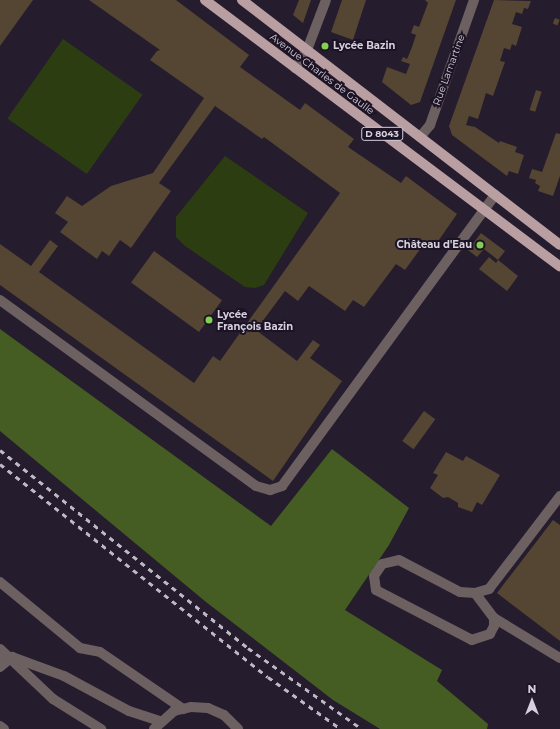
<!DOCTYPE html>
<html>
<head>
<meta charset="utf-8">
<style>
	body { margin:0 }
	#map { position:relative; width:560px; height:729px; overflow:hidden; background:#251c2e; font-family:Montserrat,sans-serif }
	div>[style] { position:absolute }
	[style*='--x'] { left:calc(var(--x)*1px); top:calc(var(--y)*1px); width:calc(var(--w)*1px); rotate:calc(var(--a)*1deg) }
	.green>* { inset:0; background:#2c3e11; transform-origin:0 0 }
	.forest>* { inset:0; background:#455d23 }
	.building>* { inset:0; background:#554533; transform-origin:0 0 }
	.minor>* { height:10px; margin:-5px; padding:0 5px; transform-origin:5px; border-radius:5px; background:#6c6061 }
	.major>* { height:10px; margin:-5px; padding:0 5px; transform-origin:5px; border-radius:5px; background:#b99fa2 }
	.rail>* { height:3px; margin-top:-1.5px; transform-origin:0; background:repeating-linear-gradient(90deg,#bfb9c6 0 5px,transparent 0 10px) }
	.dots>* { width:11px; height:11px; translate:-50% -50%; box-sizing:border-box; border:2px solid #1c1324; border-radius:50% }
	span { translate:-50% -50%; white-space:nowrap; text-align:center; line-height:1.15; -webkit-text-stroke:4px #1c1324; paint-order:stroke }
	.shield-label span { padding:1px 3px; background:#1c1324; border:1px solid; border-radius:3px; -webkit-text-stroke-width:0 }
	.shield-label { font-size:9px; color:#d6d1dd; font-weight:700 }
	.poi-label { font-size:10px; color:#d6d1dd; font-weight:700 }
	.left { translate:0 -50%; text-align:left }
	.right { translate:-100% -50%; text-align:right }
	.street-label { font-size:10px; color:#d6d1dd }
	.north { position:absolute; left:512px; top:681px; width:40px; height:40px; -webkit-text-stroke:3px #1c1324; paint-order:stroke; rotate:0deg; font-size:11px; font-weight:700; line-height:16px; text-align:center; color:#d6d1dd }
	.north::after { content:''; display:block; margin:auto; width:14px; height:18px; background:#d6d1dd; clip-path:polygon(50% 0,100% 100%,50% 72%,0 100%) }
</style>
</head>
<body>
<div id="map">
	<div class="green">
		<div style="left:63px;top:39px;width:97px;height:97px;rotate:35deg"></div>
		<div style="clip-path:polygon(225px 156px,308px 213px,264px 285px,255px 288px,245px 287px,185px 246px,176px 237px,176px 217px)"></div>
	</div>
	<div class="forest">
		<div style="clip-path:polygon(0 329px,271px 526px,332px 449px,409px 508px,389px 545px,345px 610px,442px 670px,437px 681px,488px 724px,487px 729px,380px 729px,333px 700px,206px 602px,0 431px)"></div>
	</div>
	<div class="building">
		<div style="clip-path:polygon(0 0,33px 0,0 46px)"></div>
		<div style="clip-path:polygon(89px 0,176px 0,249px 55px,240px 67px,300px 110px,305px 103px,354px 139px,348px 147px,401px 183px,406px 176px,457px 214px,434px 247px,426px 241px,405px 270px,396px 264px,364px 307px,353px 300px,345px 311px,309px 286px,298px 301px,285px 291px,256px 330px,297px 361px,313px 340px,320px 345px,310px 358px,342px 381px,273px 481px,0 285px,0 244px,31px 266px,50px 240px,58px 246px,39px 272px,194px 383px,213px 356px,220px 361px,340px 193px,264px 137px,262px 139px,215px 106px,159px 183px,171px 191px,131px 248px,120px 240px,109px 256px,102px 251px,97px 259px,60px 232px,68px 222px,55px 213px,67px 196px,82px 206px,111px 186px,153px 173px,204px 98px,150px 60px,157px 51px,160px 50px)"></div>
		<div style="clip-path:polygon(299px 0,311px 0,303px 23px,293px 15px)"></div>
		<div style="clip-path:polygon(342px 0,366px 0,353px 40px,331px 32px)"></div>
		<div style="clip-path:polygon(425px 0,456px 0,420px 102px,411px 105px,382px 82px,387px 67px,406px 74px,410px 64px,401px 61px,403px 57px,407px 59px,412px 47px,416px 35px,411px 33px,414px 25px,419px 27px,428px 3px)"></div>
		<div style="clip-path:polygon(494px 0,531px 1px,528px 9px,524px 8px,522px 14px,516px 12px,512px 24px,522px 27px,516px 46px,512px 44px,510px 50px,504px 48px,500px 61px,505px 62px,493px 96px,486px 93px,478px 119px,469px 116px,466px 125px,475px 127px,499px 143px,500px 141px,517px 147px,515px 152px,524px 155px,518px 174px,509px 171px,507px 176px,452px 135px,449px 126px)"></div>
		<div style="left:555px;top:18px;width:5px;height:6px;rotate:22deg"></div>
		<div style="left:536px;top:90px;width:6px;height:21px;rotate:18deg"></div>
		<div style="clip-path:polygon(556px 133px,560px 134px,560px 176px,553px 196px,538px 191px,540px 186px,535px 183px,536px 180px,529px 178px,532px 169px,542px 172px)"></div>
		<div style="clip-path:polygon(481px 233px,505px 251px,498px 260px,484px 249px,477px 257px,468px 250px)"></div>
		<div style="left:154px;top:251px;width:84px;height:39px;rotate:36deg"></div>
		<div style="clip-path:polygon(489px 257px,496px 263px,498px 260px,518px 276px,507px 291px,479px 269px)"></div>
		<div style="left:424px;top:411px;width:14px;height:37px;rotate:36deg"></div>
		<div style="clip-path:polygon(446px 452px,463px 461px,466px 456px,500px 475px,482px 505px,477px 502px,472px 512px,458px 507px,458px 503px,448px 497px,443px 498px,430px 488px,438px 475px,433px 473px)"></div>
		<div style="clip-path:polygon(553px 520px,560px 525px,560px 641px,497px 593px)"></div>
	</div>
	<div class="minor">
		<div style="--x:295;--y:68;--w:22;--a:-56"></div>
		<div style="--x:307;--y:50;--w:53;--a:-69.2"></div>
		<div style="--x:420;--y:137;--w:16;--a:-50"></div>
		<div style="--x:430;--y:125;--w:133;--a:-70.6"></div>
		<div style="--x:0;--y:300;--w:316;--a:36"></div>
		<div style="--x:256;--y:486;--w:15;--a:16"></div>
		<div style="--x:270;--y:490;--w:13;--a:-18"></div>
		<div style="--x:282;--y:486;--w:361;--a:-53.8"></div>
		<div style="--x:0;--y:582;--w:104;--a:39.5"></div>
		<div style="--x:80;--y:648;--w:20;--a:11"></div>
		<div style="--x:100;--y:652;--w:101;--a:34.5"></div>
		<div style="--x:475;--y:593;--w:31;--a:53"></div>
		<div style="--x:494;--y:618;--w:8;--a:90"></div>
		<div style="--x:494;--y:626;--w:9;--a:117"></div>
		<div style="--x:490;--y:634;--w:19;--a:162"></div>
		<div style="--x:472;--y:640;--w:108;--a:-152.5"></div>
		<div style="--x:376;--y:590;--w:14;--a:-98"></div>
		<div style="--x:374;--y:576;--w:14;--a:-56"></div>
		<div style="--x:382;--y:564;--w:17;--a:-13"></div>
		<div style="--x:399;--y:560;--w:69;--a:27.7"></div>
		<div style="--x:460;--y:592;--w:15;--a:4"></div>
		<div style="--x:475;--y:593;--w:15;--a:-16"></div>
		<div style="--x:489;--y:589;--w:117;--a:-52.6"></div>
		<div style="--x:494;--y:618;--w:77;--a:31.2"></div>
		<div style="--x:0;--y:649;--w:73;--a:43.3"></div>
		<div style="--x:53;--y:699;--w:57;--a:32"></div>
		<div style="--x:0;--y:658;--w:12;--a:-5"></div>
		<div style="--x:12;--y:657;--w:55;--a:20.1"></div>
		<div style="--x:64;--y:676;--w:74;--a:28.3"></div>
		<div style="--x:129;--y:711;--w:33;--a:18"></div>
		<div style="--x:0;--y:667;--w:16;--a:-40"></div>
		<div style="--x:0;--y:726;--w:5;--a:37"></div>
		<div style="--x:154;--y:729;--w:27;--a:-42"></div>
		<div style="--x:174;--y:711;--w:17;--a:-13"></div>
		<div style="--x:191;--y:707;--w:17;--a:3"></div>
		<div style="--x:208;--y:708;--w:17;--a:24"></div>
		<div style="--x:224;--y:715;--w:20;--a:45"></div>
	</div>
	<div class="major">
		<div style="--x:205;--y:0;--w:444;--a:36.9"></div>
		<div style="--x:242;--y:0;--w:401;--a:37.6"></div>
	</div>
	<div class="rail">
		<div style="--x:0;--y:450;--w:317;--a:38.6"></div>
		<div style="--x:248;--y:648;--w:140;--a:35.4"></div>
		<div style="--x:0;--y:464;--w:342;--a:38.5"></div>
		<div style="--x:268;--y:677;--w:90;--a:35.5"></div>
	</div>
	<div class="dots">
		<div style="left:325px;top:46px;background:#82d04f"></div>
		<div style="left:480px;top:245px;background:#82d04f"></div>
		<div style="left:209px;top:320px;background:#82d04f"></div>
	</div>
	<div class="shield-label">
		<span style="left:382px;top:134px">D 8043</span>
	</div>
	<div class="poi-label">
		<span class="left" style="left:333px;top:46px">Lycée Bazin</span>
		<span class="right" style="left:472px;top:245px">Château d'Eau</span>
		<span class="left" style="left:217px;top:320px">Lycée<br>François Bazin</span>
	</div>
	<div class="street-label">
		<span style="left:449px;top:70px;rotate:-70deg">Rue Lamartine</span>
		<span style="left:322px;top:74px;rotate:37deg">Avenue Charles de Gaulle</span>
	</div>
	<div class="north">N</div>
</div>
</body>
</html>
